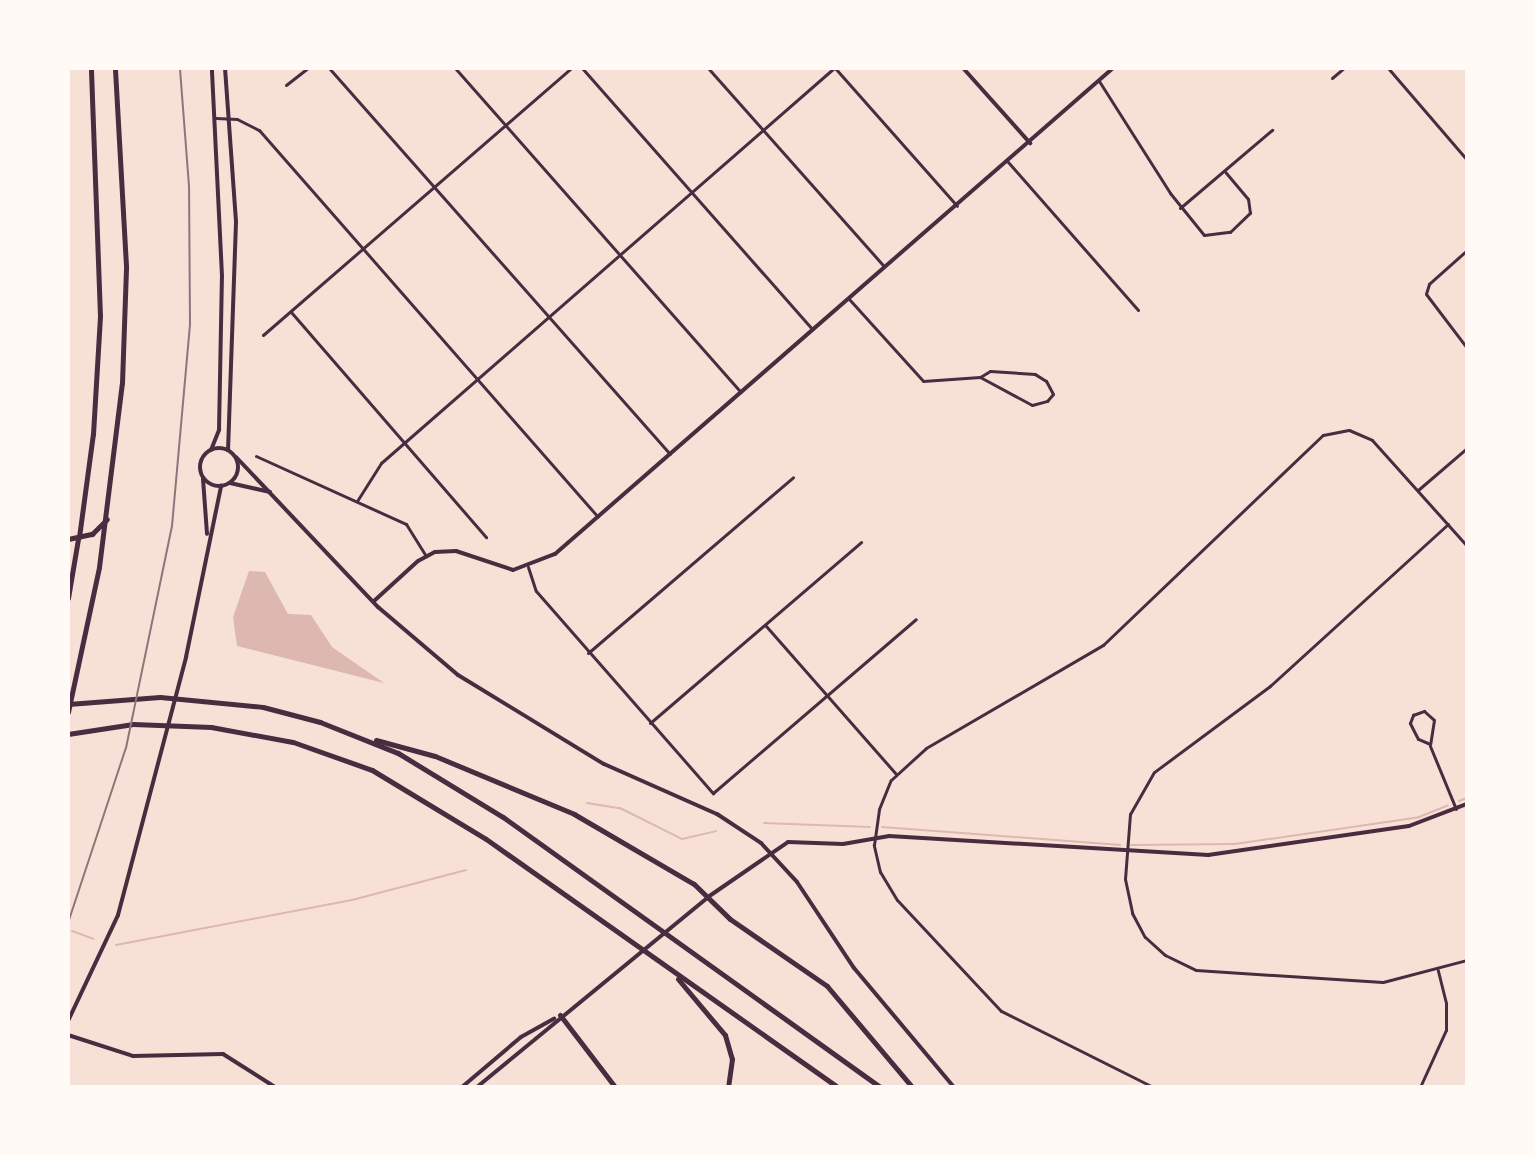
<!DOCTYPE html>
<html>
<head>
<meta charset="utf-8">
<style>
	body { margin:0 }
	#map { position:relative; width:1535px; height:1155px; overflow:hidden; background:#f7e1d7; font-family:Montserrat,sans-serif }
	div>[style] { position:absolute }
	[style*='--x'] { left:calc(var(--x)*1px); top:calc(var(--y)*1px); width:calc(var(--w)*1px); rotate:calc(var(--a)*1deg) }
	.water>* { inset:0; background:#dcb8b0 }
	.stream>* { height:2px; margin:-1px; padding:0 1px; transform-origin:1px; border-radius:1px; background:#dcb8b0 }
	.minor>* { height:3px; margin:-1.5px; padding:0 1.5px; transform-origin:1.5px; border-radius:1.5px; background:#4a2c40 }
	.tertiary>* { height:4px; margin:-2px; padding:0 2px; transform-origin:2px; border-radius:2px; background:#4a2c40 }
	.tertiary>.ring { margin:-2px; padding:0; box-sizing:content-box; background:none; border:4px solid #4a2c40; border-radius:50% }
	.primary>* { height:5px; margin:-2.5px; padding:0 2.5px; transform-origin:2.5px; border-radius:2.5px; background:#4a2c40 }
	.trunk>* { height:5px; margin:-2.5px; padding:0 2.5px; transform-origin:2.5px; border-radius:2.5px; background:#4a2c40 }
	.motorway>* { height:5px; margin:-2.5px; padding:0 2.5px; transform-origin:2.5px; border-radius:2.5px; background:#4a2c40 }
	.rail>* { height:2px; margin:-1px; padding:0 1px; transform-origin:1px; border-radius:1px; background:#8f747c }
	span { translate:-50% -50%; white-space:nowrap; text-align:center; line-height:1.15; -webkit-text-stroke:8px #fffaf5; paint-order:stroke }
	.frame { position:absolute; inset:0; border:70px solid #fffaf5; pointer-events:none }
</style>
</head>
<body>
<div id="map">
	<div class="water">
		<div style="clip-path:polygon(249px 571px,265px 572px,288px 614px,311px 615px,332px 647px,384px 683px,237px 646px,233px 617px)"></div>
	</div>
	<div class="stream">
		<div style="--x:1459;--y:801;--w:9;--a:-21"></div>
		<div style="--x:587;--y:803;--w:33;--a:9"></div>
		<div style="--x:620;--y:808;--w:69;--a:26.6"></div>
		<div style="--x:682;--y:839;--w:35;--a:-13"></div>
		<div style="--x:764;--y:823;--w:106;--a:2.2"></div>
		<div style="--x:882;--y:827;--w:239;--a:4.3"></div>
		<div style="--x:1131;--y:845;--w:104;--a:-0.6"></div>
		<div style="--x:1235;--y:844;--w:186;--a:-8.3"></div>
		<div style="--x:1419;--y:817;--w:31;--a:-22"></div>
		<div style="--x:72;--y:931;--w:23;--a:20"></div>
		<div style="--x:116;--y:945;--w:240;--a:-10.8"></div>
		<div style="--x:352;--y:900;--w:118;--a:-14.7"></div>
	</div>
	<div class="minor">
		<div style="--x:329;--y:68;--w:515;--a:48.54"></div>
		<div style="--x:455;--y:68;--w:432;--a:48.6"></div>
		<div style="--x:582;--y:68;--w:348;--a:48.6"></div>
		<div style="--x:708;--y:68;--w:265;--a:48.4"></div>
		<div style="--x:835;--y:68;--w:184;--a:48.5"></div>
		<div style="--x:1388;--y:68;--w:121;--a:49.3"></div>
		<div style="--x:1332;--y:78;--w:16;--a:-40"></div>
		<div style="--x:1099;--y:81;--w:133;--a:57.6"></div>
		<div style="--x:1170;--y:193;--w:54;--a:51"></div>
		<div style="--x:1204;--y:235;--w:26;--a:-7"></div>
		<div style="--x:1230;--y:232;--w:28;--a:-44"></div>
		<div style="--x:1250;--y:213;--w:14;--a:-98"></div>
		<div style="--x:1248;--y:199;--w:35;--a:-130"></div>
		<div style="--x:286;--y:85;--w:28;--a:-38"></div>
		<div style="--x:216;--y:118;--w:21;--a:3"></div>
		<div style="--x:237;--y:119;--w:25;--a:27"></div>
		<div style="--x:259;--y:130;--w:514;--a:48.78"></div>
		<div style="--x:1008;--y:162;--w:197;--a:48.7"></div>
		<div style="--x:1180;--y:208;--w:121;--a:-40.3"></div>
		<div style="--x:1467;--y:250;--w:51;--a:138.2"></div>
		<div style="--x:1429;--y:284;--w:10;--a:107"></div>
		<div style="--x:1426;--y:294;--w:68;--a:52.8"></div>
		<div style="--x:849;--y:299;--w:110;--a:47.9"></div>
		<div style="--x:923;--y:381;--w:57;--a:-4"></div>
		<div style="--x:980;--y:377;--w:59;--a:28.3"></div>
		<div style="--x:1032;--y:405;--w:16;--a:-15"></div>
		<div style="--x:1047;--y:401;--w:9;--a:-49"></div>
		<div style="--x:1053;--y:394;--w:15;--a:-118"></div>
		<div style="--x:1046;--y:381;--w:13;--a:-148"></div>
		<div style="--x:1035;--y:374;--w:45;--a:-176.2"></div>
		<div style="--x:990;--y:371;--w:12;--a:149"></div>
		<div style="--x:291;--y:312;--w:298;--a:49.1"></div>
		<div style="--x:263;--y:335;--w:408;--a:-40.9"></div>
		<div style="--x:256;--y:456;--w:165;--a:24.4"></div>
		<div style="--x:406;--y:524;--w:38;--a:58"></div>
		<div style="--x:1418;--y:490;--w:65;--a:-40.6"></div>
		<div style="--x:357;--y:501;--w:45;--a:-57.7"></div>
		<div style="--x:381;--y:463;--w:601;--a:-41.09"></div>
		<div style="--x:1448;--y:524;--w:241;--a:137.7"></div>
		<div style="--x:1270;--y:686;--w:144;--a:143.4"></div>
		<div style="--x:1154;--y:772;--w:48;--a:119.7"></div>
		<div style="--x:1130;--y:814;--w:65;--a:94.4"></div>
		<div style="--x:1125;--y:879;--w:35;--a:78"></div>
		<div style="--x:1132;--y:913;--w:27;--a:62"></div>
		<div style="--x:1145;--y:937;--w:27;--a:42"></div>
		<div style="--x:1165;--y:955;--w:34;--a:26"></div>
		<div style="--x:1196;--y:970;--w:187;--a:3.7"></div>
		<div style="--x:1383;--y:982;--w:87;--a:-14.7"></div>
		<div style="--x:528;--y:567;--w:25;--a:72"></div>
		<div style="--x:536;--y:591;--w:269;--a:48.8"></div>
		<div style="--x:713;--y:793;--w:267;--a:-40.6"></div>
		<div style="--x:766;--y:626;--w:196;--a:48.7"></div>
		<div style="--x:588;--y:653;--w:270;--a:-40.6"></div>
		<div style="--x:1424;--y:711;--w:13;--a:42"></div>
		<div style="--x:1434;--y:720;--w:24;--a:99"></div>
		<div style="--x:1430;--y:744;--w:13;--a:-157"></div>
		<div style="--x:1418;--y:739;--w:18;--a:-117"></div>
		<div style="--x:1410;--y:723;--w:9;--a:-69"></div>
		<div style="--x:1413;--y:715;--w:12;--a:-20"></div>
		<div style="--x:650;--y:723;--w:278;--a:-40.6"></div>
		<div style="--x:1430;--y:746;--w:68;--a:67.6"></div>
		<div style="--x:1153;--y:1087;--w:170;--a:-153.4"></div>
		<div style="--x:1001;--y:1011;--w:152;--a:-133.1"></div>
		<div style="--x:897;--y:900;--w:33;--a:-121"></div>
		<div style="--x:880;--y:872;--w:28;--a:-103"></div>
		<div style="--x:874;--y:845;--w:36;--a:-82"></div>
		<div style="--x:879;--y:809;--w:31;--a:-68"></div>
		<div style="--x:891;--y:780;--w:47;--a:-42.4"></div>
		<div style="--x:926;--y:748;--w:205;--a:-30.2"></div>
		<div style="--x:1103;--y:645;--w:304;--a:-43.7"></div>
		<div style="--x:1323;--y:435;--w:26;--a:-11"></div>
		<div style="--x:1349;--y:430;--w:25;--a:23"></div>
		<div style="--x:1372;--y:440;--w:142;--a:48.1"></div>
		<div style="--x:1420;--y:1087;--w:63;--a:-65.5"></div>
		<div style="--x:1446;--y:1030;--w:27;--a:-90"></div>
		<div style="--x:1446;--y:1003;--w:34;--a:-104"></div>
	</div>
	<div class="tertiary">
		<div style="--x:225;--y:68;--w:154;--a:85.9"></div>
		<div style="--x:236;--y:222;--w:228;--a:92"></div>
		<div style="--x:963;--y:68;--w:101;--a:48.2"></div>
		<div class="ring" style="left:200px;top:448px;width:34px;height:34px"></div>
		<div style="--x:211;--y:450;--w:22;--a:-68"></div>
		<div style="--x:219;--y:430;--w:154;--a:-88.9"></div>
		<div style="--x:222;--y:276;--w:208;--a:-92.8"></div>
		<div style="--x:236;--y:457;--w:207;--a:46.6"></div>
		<div style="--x:378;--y:607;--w:105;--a:40.4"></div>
		<div style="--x:458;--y:675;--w:171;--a:31.4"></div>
		<div style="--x:604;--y:764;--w:124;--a:23.9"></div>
		<div style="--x:717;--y:814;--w:53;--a:33.4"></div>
		<div style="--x:761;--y:843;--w:53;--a:47.3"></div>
		<div style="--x:797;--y:882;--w:103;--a:56.5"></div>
		<div style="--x:854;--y:968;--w:155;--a:50"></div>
		<div style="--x:203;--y:479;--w:55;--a:85.8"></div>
		<div style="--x:230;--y:483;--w:41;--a:12.7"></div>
		<div style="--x:374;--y:601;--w:59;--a:-42.3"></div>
		<div style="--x:418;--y:561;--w:19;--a:-28"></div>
		<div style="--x:435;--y:552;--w:21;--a:-3"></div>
		<div style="--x:456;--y:551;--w:60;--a:18.4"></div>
		<div style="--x:513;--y:570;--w:45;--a:-20.9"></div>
		<div style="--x:555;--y:554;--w:740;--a:-41.05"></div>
		<div style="--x:68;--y:1021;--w:117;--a:-64.7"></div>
		<div style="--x:118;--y:915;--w:267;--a:-75.2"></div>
		<div style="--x:186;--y:657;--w:175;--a:-78.4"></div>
		<div style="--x:68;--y:1035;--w:68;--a:17.9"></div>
		<div style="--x:133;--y:1056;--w:90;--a:-1.3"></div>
		<div style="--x:223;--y:1054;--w:62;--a:32.4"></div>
		<div style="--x:462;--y:1087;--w:77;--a:-40.3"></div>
		<div style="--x:521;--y:1037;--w:38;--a:-29"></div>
		<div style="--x:477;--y:1087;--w:299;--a:-39.4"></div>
		<div style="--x:708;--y:897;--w:97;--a:-34.5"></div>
		<div style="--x:788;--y:842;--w:55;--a:2.1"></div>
		<div style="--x:843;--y:844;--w:47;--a:-9.9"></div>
		<div style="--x:889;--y:836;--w:320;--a:3.4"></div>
		<div style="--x:1208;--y:855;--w:203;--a:-8.2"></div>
		<div style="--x:1409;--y:826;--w:62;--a:-20.8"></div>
	</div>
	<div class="primary">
		<div style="--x:79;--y:537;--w:104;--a:-82.3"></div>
		<div style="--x:93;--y:434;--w:118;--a:-86.6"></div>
		<div style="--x:100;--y:316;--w:248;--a:-92.1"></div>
		<div style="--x:68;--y:712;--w:148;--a:-77.9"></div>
		<div style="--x:99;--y:567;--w:185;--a:-82.9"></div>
		<div style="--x:122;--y:383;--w:117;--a:-88"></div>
		<div style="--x:126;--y:266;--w:198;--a:-93.2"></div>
	</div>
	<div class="trunk">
		<div style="--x:68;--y:598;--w:60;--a:-80.4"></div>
	</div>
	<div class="motorway">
		<div style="--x:68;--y:539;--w:25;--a:-12"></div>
		<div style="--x:92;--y:534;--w:21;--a:-45"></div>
		<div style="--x:68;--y:704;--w:92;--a:-4.4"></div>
		<div style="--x:160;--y:697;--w:103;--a:5.5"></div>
		<div style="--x:263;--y:707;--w:59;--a:14.7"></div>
		<div style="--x:320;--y:722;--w:84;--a:21.7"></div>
		<div style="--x:398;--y:753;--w:123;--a:31.4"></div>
		<div style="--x:503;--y:817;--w:464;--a:35.6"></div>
		<div style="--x:68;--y:734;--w:66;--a:-8.7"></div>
		<div style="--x:133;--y:724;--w:78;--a:2.2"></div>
		<div style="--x:211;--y:727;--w:83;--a:10.4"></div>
		<div style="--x:293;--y:742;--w:84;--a:19.5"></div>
		<div style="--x:372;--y:770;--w:133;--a:31.2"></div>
		<div style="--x:486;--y:839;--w:430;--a:35.2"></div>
		<div style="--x:376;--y:740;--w:61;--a:15.2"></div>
		<div style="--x:435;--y:756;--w:151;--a:22.6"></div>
		<div style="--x:574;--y:814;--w:139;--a:30.3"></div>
		<div style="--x:694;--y:884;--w:50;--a:44.2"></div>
		<div style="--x:730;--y:919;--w:118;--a:34.6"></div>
		<div style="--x:827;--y:986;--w:132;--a:49.9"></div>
		<div style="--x:678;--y:979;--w:73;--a:50"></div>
		<div style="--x:725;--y:1035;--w:25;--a:74"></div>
		<div style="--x:732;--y:1059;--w:28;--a:98"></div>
		<div style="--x:560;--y:1015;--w:91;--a:52.6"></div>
	</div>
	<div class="rail">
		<div style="--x:68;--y:923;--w:184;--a:-71.7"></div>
		<div style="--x:126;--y:748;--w:227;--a:-78.3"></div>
		<div style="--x:172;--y:526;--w:203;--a:-84.9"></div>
		<div style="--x:190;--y:324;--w:138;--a:-90.4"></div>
		<div style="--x:189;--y:186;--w:118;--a:-94.4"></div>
	</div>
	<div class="frame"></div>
</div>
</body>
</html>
